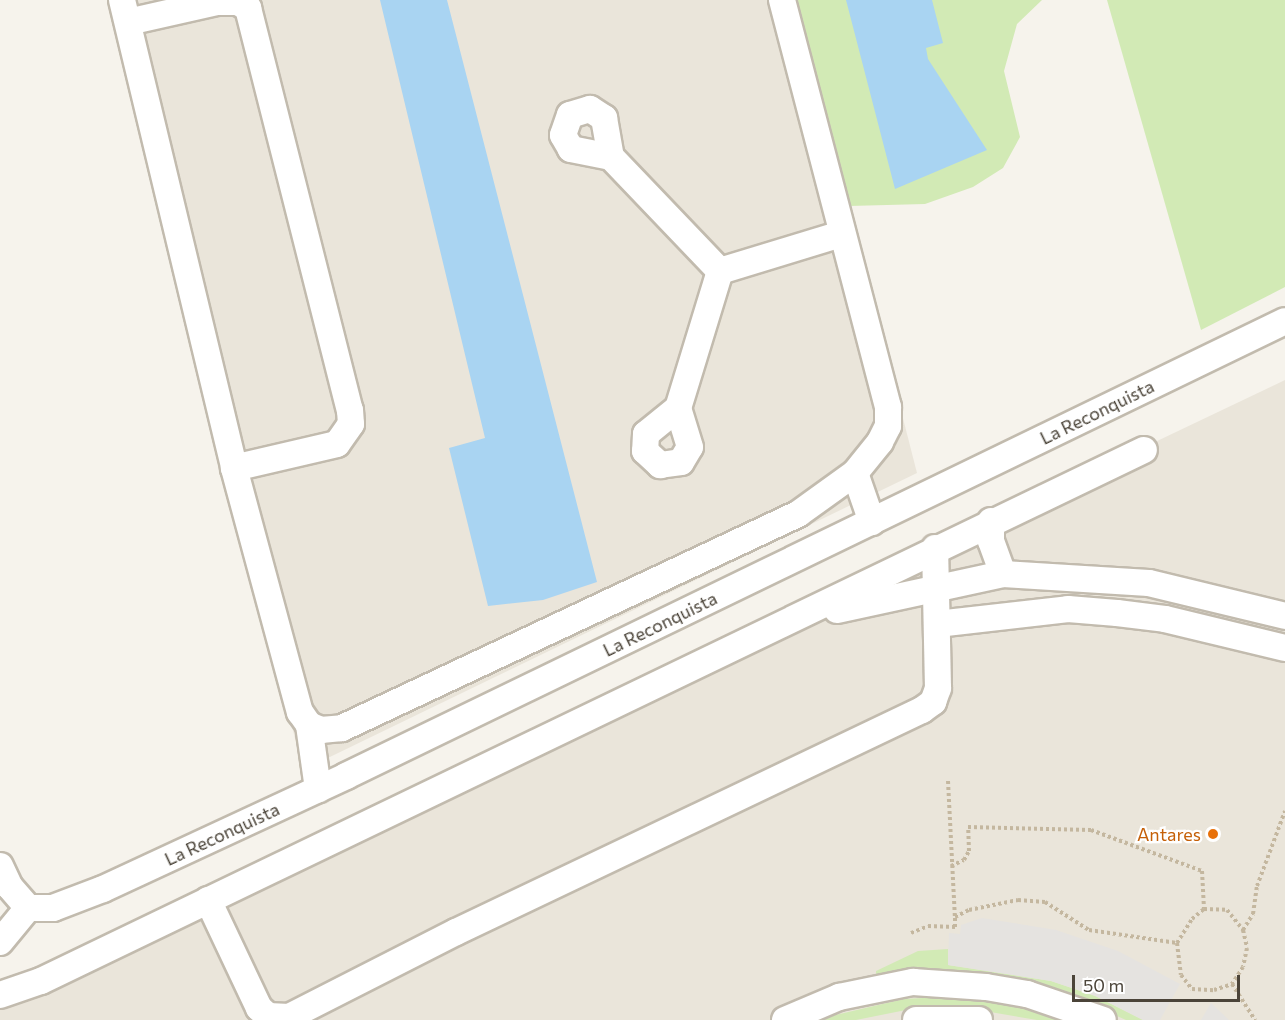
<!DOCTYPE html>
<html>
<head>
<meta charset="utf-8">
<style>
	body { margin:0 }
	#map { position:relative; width:1285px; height:1020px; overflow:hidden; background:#f6f3ec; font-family:Commissioner,sans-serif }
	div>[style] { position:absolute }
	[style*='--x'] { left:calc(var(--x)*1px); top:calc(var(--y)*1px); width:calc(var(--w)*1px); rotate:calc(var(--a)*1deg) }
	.residential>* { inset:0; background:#eae5da }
	.green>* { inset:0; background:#d2eab5 }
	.parking>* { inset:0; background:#e5e3e0 }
	.water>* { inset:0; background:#a9d4f2 }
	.path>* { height:4px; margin-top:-2px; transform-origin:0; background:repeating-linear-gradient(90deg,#c4b79f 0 3px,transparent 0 6px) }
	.roads { filter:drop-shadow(2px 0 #c2bbae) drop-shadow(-2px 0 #c2bbae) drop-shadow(0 2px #c2bbae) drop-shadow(0 -2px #c2bbae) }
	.street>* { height:26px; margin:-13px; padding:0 13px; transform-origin:13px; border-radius:13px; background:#fff }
	.dots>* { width:16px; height:16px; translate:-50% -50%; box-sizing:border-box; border:3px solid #fff; border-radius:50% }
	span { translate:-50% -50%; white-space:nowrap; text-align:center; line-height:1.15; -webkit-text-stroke:4.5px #fff; paint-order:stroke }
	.street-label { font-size:18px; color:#4b4439 }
	.food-label { font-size:18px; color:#c56008 }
	.right { translate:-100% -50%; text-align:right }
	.scale { position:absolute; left:1072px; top:975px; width:168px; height:27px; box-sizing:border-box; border:3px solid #4b4439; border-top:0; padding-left:8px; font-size:18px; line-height:21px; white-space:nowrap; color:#4b4439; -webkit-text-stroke:4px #fff; paint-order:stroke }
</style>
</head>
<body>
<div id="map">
	<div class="residential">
		<div style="clip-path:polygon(108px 0,796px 0,917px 473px,303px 770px)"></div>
		<div style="clip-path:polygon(1285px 380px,1285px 1020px,0 1020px,0 993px)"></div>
	</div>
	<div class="green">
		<div style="clip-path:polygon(796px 0,1042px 0,1017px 24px,1004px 71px,1020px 137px,1003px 168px,973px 187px,925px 204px,849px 206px)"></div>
		<div style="clip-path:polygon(1107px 0,1285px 0,1285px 287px,1201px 330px)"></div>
		<div style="clip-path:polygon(948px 949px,948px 965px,1051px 981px,1095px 996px,1143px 1020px,1126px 1020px,1049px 986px,1008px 978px,876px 978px,876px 971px,918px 951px)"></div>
		<div style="clip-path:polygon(962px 996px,1004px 1001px,1075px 1020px,1037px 1020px,961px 1007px,906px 1010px,856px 1020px,814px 1020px,904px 999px)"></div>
	</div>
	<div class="parking">
		<div style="clip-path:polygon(982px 918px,1056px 930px,1118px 951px,1180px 984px,1160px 1020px,1143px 1020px,1096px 996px,1051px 981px,948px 965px,949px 933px,960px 934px,961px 925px)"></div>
		<div style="clip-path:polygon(1211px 1003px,1229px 1020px,1201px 1020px)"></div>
	</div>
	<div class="water">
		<div style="clip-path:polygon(380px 0,447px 0,597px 582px,543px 600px,488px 606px,449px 448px,485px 438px)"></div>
		<div style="clip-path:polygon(846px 0,932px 0,943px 43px,926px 48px,928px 59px,987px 150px,895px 189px)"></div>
	</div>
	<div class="path">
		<div style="--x:948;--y:781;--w:136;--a:87.1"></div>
		<div style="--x:951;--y:866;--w:14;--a:-25"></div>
		<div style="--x:964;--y:860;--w:10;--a:-61"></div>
		<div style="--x:969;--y:851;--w:24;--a:-92"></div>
		<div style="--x:968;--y:827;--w:123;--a:1.4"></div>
		<div style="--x:1091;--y:830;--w:118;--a:20.3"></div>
		<div style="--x:1202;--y:871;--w:38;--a:87"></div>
		<div style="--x:1243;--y:930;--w:19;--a:-58"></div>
		<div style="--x:1253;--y:914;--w:28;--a:-82"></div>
		<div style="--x:1257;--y:886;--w:80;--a:-69.5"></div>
		<div style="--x:911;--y:933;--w:18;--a:-22"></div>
		<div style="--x:928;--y:926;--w:27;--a:2"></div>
		<div style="--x:955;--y:927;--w:10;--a:-90"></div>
		<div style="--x:955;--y:917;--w:16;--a:-27"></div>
		<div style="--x:969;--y:910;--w:50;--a:-11.5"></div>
		<div style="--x:1018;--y:900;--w:27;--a:4"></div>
		<div style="--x:1045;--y:902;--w:52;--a:32.5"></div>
		<div style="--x:1089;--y:930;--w:89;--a:8.4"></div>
		<div style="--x:1177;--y:943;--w:32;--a:83"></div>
		<div style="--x:1181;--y:975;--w:18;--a:52"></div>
		<div style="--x:1192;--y:989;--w:22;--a:3"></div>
		<div style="--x:1214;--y:990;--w:19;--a:-18"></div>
		<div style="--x:1232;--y:984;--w:43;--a:57.4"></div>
		<div style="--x:1177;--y:943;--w:28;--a:-58"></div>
		<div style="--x:1192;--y:919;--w:16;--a:-40"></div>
		<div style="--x:1204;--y:909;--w:23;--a:2"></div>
		<div style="--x:1227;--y:910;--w:26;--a:51"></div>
		<div style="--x:1243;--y:930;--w:18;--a:77"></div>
		<div style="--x:1247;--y:948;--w:19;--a:102"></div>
		<div style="--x:1243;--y:967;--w:20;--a:123"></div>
	</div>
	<div class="roads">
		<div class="street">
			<div style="--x:122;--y:0;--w:481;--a:76.5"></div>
			<div style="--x:234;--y:468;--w:253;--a:74.9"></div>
			<div style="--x:300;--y:712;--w:16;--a:55"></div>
			<div style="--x:309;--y:725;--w:13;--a:23"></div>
			<div style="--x:321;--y:730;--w:21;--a:-5"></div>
			<div style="--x:342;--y:728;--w:504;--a:-25.14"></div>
			<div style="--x:798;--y:514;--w:70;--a:-35.7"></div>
			<div style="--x:782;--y:0;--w:421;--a:75.4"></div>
			<div style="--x:888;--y:407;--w:19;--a:90"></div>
			<div style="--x:888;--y:426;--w:18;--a:117"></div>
			<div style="--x:880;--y:442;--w:40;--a:129"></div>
			<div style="--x:855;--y:473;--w:52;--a:70.9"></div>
			<div style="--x:128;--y:22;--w:91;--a:-12.7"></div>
			<div style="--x:217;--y:2;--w:21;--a:0"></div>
			<div style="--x:238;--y:2;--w:12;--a:31"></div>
			<div style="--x:248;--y:8;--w:415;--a:75.8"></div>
			<div style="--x:350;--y:410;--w:14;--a:86"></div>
			<div style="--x:351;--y:424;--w:24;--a:125"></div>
			<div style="--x:337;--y:444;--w:106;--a:166.9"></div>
			<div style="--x:611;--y:157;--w:41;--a:-168.7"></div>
			<div style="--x:571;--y:149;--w:16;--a:-120"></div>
			<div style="--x:563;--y:135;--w:21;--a:-71"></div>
			<div style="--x:570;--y:115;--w:21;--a:-17"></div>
			<div style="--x:590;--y:109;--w:17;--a:33"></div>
			<div style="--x:604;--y:118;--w:40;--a:80"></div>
			<div style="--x:611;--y:157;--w:158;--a:46.3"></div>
			<div style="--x:720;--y:271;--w:143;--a:107"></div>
			<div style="--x:678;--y:408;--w:41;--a:140.9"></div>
			<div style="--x:646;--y:434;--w:17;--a:93"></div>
			<div style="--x:645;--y:451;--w:21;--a:43"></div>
			<div style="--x:660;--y:465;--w:21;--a:-8"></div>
			<div style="--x:681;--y:462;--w:17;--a:-59"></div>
			<div style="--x:690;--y:447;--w:41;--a:-107.1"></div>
			<div style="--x:720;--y:271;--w:127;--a:-17"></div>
			<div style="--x:991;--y:521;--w:20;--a:90"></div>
			<div style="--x:991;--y:541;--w:35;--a:70"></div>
			<div style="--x:837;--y:610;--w:170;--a:-12.2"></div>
			<div style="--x:1003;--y:574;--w:146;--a:3.5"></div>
			<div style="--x:1149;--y:583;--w:140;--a:13.6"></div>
			<div style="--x:937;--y:624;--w:132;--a:-6.5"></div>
			<div style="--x:1068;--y:609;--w:49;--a:4.7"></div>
			<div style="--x:1117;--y:613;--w:48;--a:7.1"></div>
			<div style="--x:1165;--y:619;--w:123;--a:13.6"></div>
			<div style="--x:309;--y:725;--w:65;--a:82"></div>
			<div style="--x:0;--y:866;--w:23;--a:65"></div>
			<div style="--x:10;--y:887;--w:28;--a:49"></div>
			<div style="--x:208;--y:900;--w:119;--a:64.7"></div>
			<div style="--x:259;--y:1008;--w:12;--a:42"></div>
			<div style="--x:268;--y:1016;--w:21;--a:3"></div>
			<div style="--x:289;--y:1017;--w:187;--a:-27"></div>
			<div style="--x:456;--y:932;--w:516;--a:-25.47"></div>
			<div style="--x:922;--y:710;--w:14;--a:-36"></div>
			<div style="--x:933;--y:702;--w:15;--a:-70"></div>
			<div style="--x:938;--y:688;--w:140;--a:-91.2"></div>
			<div style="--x:28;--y:908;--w:25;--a:0"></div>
			<div style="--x:53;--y:908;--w:53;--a:-20.8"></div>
			<div style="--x:103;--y:889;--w:268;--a:-24.9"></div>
			<div style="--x:346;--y:776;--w:1043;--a:-25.85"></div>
			<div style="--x:0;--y:942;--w:44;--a:-50.5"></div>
			<div style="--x:0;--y:995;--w:43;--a:-18.9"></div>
			<div style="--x:41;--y:981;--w:1224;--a:-25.71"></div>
			<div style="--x:785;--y:1020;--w:59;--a:-23.1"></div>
			<div style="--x:839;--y:997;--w:76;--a:-11.5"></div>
			<div style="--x:913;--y:982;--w:73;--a:3.9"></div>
			<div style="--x:986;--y:987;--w:42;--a:9.7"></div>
			<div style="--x:1027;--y:994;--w:80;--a:18.9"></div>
			<div style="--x:916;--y:1020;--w:63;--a:0"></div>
		</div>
	</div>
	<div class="dots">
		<div style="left:1213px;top:834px;background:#e8710a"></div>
	</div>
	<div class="street-label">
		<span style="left:1097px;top:412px;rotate:-26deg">La Reconquista</span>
		<span style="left:660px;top:624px;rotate:-26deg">La Reconquista</span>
		<span style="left:222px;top:834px;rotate:-25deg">La Reconquista</span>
	</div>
	<div class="food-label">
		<span class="right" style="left:1201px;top:834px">Antares</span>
	</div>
	<div class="scale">50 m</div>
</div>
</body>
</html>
